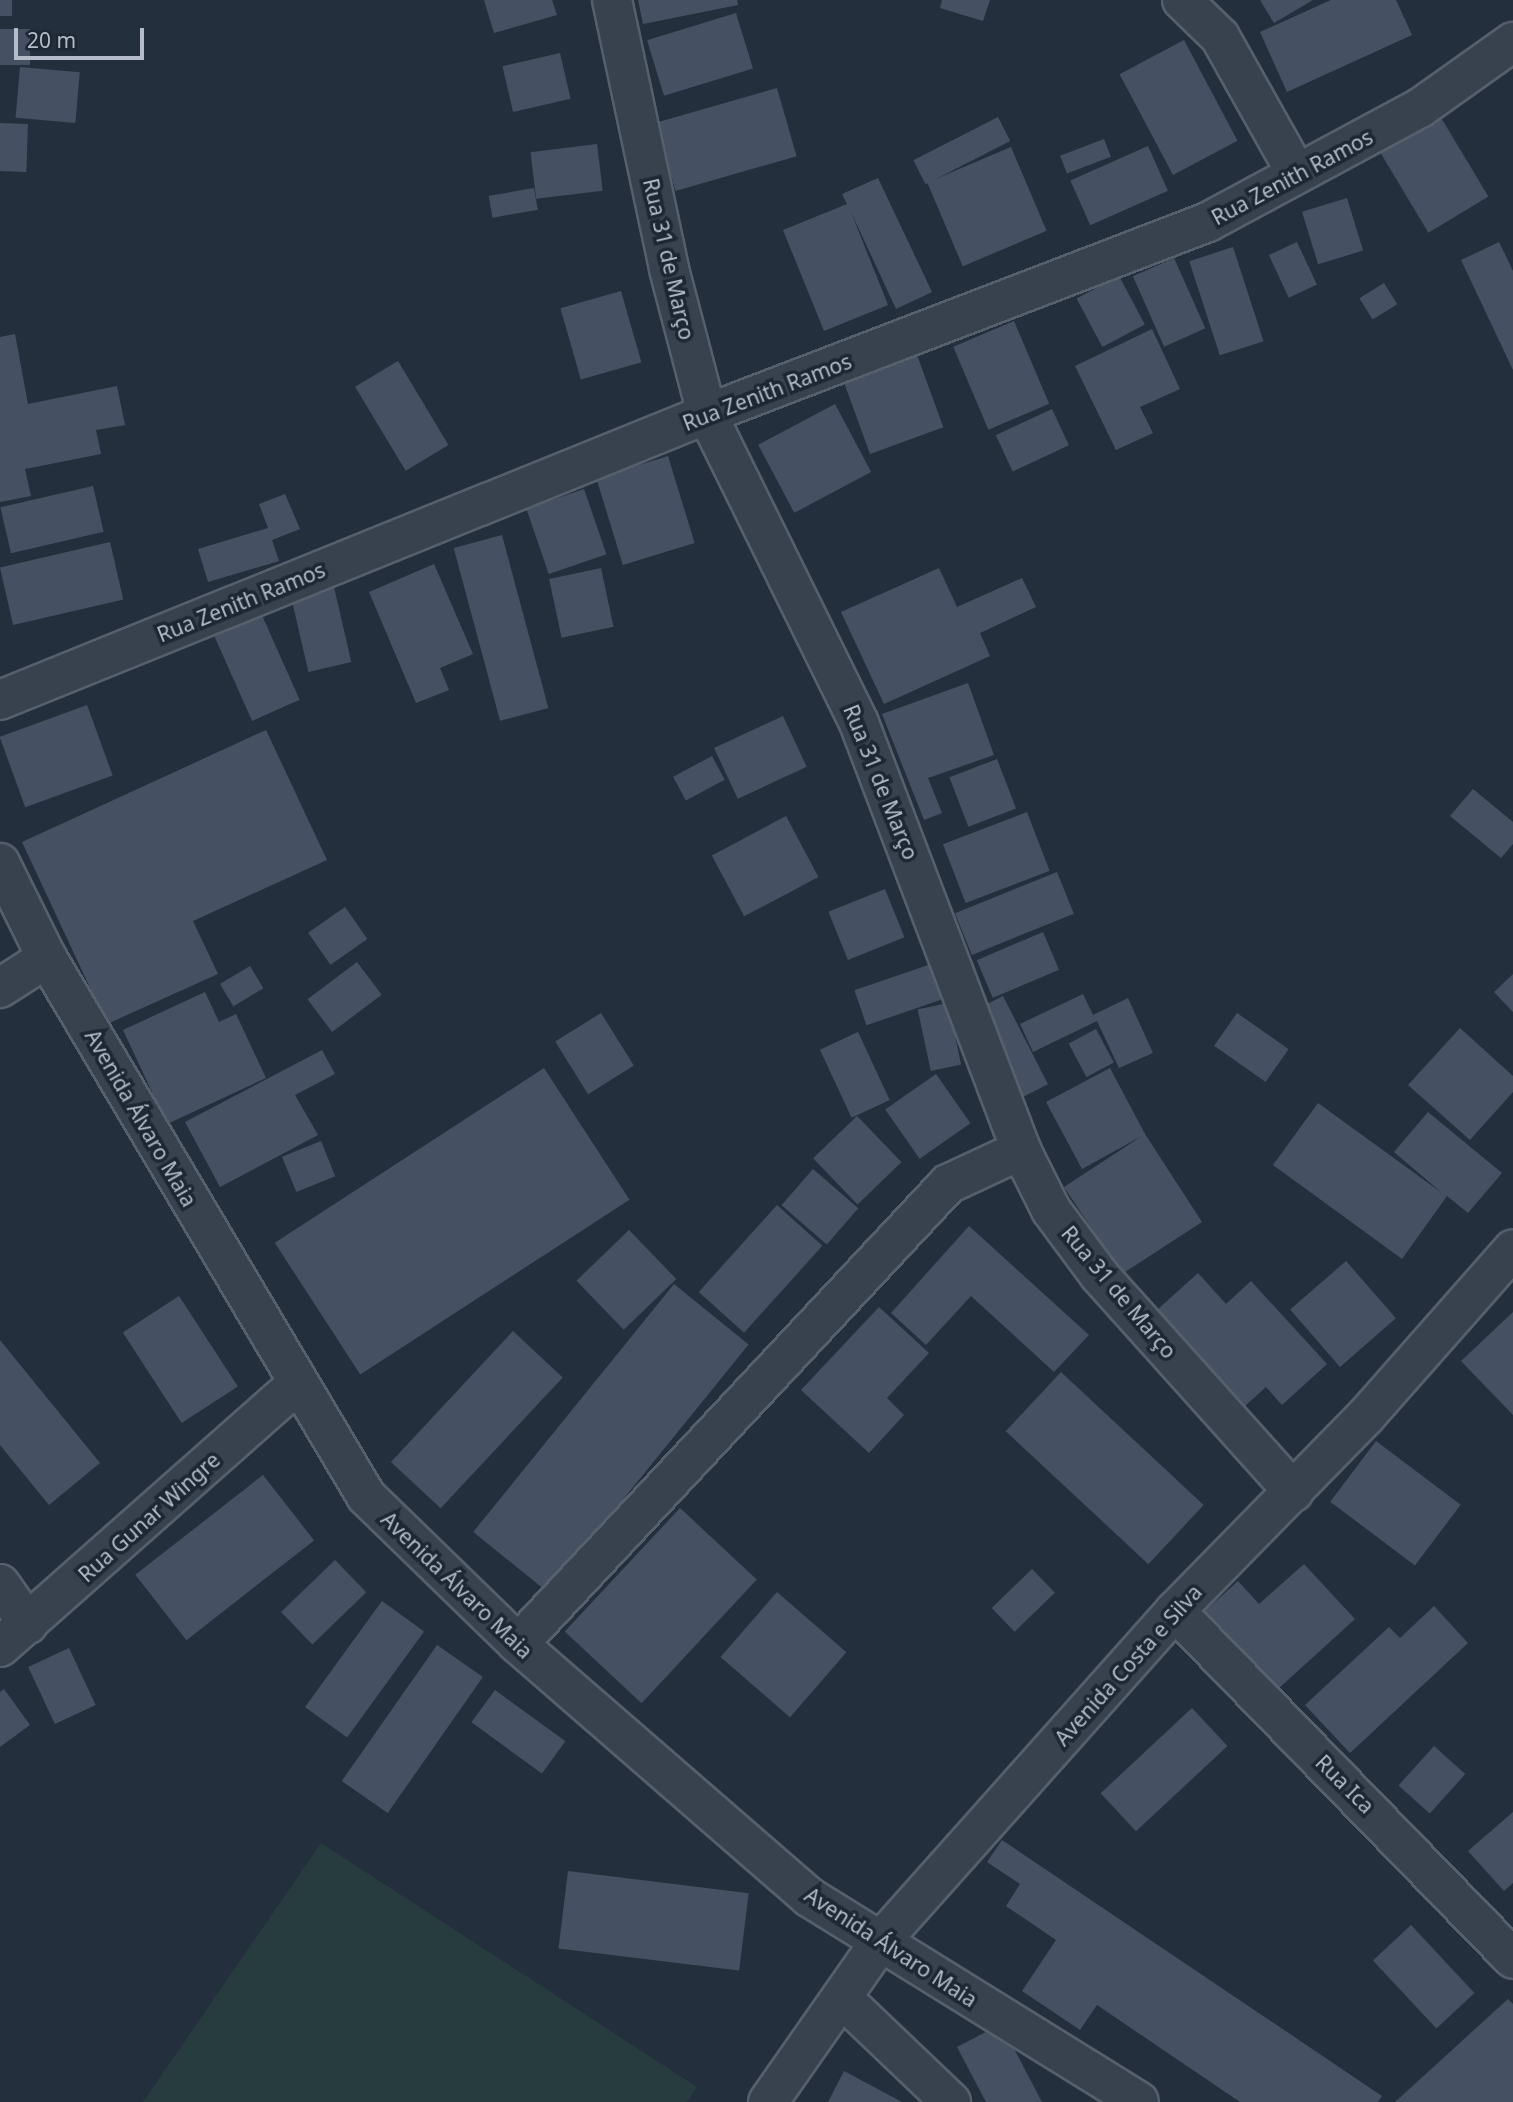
<!DOCTYPE html>
<html>
<head>
<meta charset="utf-8">
<style>
	body { margin:0 }
	#map { position:relative; width:1513px; height:2102px; overflow:hidden; background:#242f3e; font-family:"Noto Sans",sans-serif }
	div>[style] { position:absolute }
	[style*='--x'] { left:calc(var(--x)*1px); top:calc(var(--y)*1px); width:calc(var(--w)*1px); rotate:calc(var(--a)*1deg) }
	.green>* { inset:0; background:#263c3f }
	.building>* { inset:0; background:#455162; transform-origin:0 0 }
	.roads { filter:drop-shadow(2px 0 #565f6c) drop-shadow(-2px 0 #565f6c) drop-shadow(0 2px #565f6c) drop-shadow(0 -2px #565f6c) }
	.minor>* { height:38px; margin:-19px; padding:0 19px; transform-origin:19px; border-radius:19px; background:#38414e }
	span { translate:-50% -50%; white-space:nowrap; text-align:center; line-height:1.15; -webkit-text-stroke:7px #1d2633; paint-order:stroke }
	.street-label { font-size:21px; color:#b4bcc9 }
	.scale { position:absolute; left:14px; top:28px; width:130px; height:32px; box-sizing:border-box; border:4px solid #b4bcc9; border-top:0; padding-left:9px; font-size:21px; line-height:24px; white-space:nowrap; color:#b4bcc9; -webkit-text-stroke:5px #1d2633; paint-order:stroke }
</style>
</head>
<body>
<div id="map">
	<div class="green">
		<div style="clip-path:polygon(321px 1843px,697px 2087px,687px 2102px,143px 2102px)"></div>
	</div>
	<div class="building">
		<div style="left:0;top:0;width:12px;height:16px"></div>
		<div style="clip-path:polygon(484px 0,552px 0,557px 15px,494px 33px)"></div>
		<div style="clip-path:polygon(638px 0,737px 0,738px 5px,643px 24px)"></div>
		<div style="clip-path:polygon(942px 0,990px 0,983px 21px,940px 8px)"></div>
		<div style="clip-path:polygon(1260px 0,1313px 0,1274px 23px)"></div>
		<div style="clip-path:polygon(1331px 0,1396px 0,1412px 35px,1287px 92px,1260px 32px)"></div>
		<div style="left:736px;top:13px;width:58px;height:93px;rotate:73deg"></div>
		<div style="left:0;top:29px;width:30px;height:36px"></div>
		<div style="left:1184px;top:40px;width:114px;height:73px;rotate:62deg"></div>
		<div style="left:560px;top:53px;width:47px;height:59px;rotate:77deg"></div>
		<div style="left:20px;top:67px;width:60px;height:51px;rotate:5deg"></div>
		<div style="left:777px;top:88px;width:71px;height:126px;rotate:74deg"></div>
		<div style="left:1440px;top:116px;width:94px;height:70px;rotate:59deg"></div>
		<div style="left:998px;top:117px;width:27px;height:95px;rotate:63deg"></div>
		<div style="left:0;top:123px;width:28px;height:48px;rotate:2deg"></div>
		<div style="left:1104px;top:139px;width:19px;height:47px;rotate:69deg"></div>
		<div style="left:597px;top:144px;width:47px;height:67px;rotate:83deg"></div>
		<div style="left:1148px;top:146px;width:49px;height:85px;rotate:66deg"></div>
		<div style="left:1011px;top:147px;width:91px;height:91px;rotate:67deg"></div>
		<div style="clip-path:polygon(878px 178px,932px 292px,896px 309px,851px 212px,888px 305px,824px 331px,783px 230px,847px 204px,842px 194px)"></div>
		<div style="left:534px;top:188px;width:22px;height:46px;rotate:80deg"></div>
		<div style="left:1347px;top:198px;width:55px;height:47px;rotate:73deg"></div>
		<div style="left:1297px;top:242px;width:47px;height:31px;rotate:65deg"></div>
		<div style="clip-path:polygon(1499px 242px,1513px 271px,1513px 370px,1461px 260px)"></div>
		<div style="left:1233px;top:247px;width:99px;height:46px;rotate:72deg"></div>
		<div style="left:1174px;top:258px;width:77px;height:45px;rotate:66deg"></div>
		<div style="left:1119px;top:276px;width:55px;height:48px;rotate:62deg"></div>
		<div style="left:1384px;top:283px;width:25px;height:29px;rotate:58deg"></div>
		<div style="left:621px;top:291px;width:74px;height:63px;rotate:74deg"></div>
		<div style="left:1014px;top:321px;width:90px;height:66px;rotate:67deg"></div>
		<div style="clip-path:polygon(1152px 329px,1180px 389px,1140px 407px,1153px 433px,1116px 450px,1075px 366px)"></div>
		<div style="clip-path:polygon(15px 334px,28px 404px,117px 386px,125px 425px,96px 430px,101px 454px,25px 469px,31px 496px,0 502px,0 337px)"></div>
		<div style="left:917px;top:355px;width:77px;height:78px;rotate:70deg"></div>
		<div style="left:398px;top:361px;width:98px;height:50px;rotate:59deg"></div>
		<div style="left:835px;top:404px;width:77px;height:87px;rotate:62deg"></div>
		<div style="left:1052px;top:409px;width:40px;height:62px;rotate:65deg"></div>
		<div style="left:668px;top:456px;width:91px;height:75px;rotate:73deg"></div>
		<div style="left:93px;top:486px;width:47px;height:95px;rotate:77deg"></div>
		<div style="left:584px;top:489px;width:69px;height:61px;rotate:71deg"></div>
		<div style="clip-path:polygon(285px 494px,300px 529px,272px 540px,279px 561px,208px 582px,198px 549px,268px 528px,259px 504px)"></div>
		<div style="left:502px;top:535px;width:179px;height:50px;rotate:75deg"></div>
		<div style="left:110px;top:542px;width:59px;height:113px;rotate:77deg"></div>
		<div style="clip-path:polygon(434px 564px,473px 654px,440px 668px,449px 690px,416px 703px,369px 592px)"></div>
		<div style="left:601px;top:568px;width:60px;height:53px;rotate:78deg"></div>
		<div style="clip-path:polygon(939px 568px,957px 607px,1022px 578px,1036px 607px,980px 633px,990px 656px,884px 704px,841px 612px)"></div>
		<div style="left:334px;top:587px;width:77px;height:44px;rotate:77deg"></div>
		<div style="left:261px;top:613px;width:95px;height:52px;rotate:66deg"></div>
		<div style="clip-path:polygon(968px 683px,994px 755px,928px 778px,942px 813px,924px 820px,882px 714px)"></div>
		<div style="left:87px;top:705px;width:75px;height:93px;rotate:70deg"></div>
		<div style="left:783px;top:716px;width:56px;height:76px;rotate:65deg"></div>
		<div style="clip-path:polygon(266px 730px,327px 860px,193px 921px,218px 974px,107px 1024px,22px 842px)"></div>
		<div style="left:712px;top:756px;width:27px;height:44px;rotate:62deg"></div>
		<div style="left:997px;top:759px;width:53px;height:51px;rotate:69deg"></div>
		<div style="clip-path:polygon(1473px 789px,1513px 822px,1513px 844px,1501px 858px,1450px 816px)"></div>
		<div style="left:1027px;top:812px;width:63px;height:90px;rotate:69deg"></div>
		<div style="left:786px;top:816px;width:69px;height:84px;rotate:62deg"></div>
		<div style="left:1057px;top:872px;width:45px;height:110px;rotate:68deg"></div>
		<div style="left:885px;top:889px;width:52px;height:61px;rotate:68deg"></div>
		<div style="left:345px;top:907px;width:39px;height:45px;rotate:55deg"></div>
		<div style="left:1043px;top:932px;width:41px;height:72px;rotate:67deg"></div>
		<div style="left:357px;top:962px;width:41px;height:62px;rotate:53deg"></div>
		<div style="left:931px;top:964px;width:37px;height:81px;rotate:71deg"></div>
		<div style="left:250px;top:966px;width:26px;height:35px;rotate:59deg"></div>
		<div style="clip-path:polygon(1513px 974px,1513px 1012px,1494px 992px)"></div>
		<div style="clip-path:polygon(205px 992px,219px 1022px,236px 1014px,266px 1078px,167px 1124px,123px 1030px)"></div>
		<div style="clip-path:polygon(1083px 994px,1093px 1015px,1128px 998px,1153px 1053px,1119px 1068px,1097px 1021px,1033px 1052px,1020px 1024px)"></div>
		<div style="left:1003px;top:996px;width:99px;height:30px;rotate:63deg"></div>
		<div style="left:948px;top:1003px;width:63px;height:31px;rotate:78deg"></div>
		<div style="left:601px;top:1013px;width:62px;height:54px;rotate:58deg"></div>
		<div style="left:1237px;top:1013px;width:63px;height:40px;rotate:35deg"></div>
		<div style="clip-path:polygon(1460px 1028px,1513px 1076px,1513px 1092px,1470px 1140px,1408px 1085px)"></div>
		<div style="left:1096px;top:1029px;width:38px;height:31px;rotate:62deg"></div>
		<div style="left:858px;top:1032px;width:75px;height:42px;rotate:65deg"></div>
		<div style="clip-path:polygon(322px 1050px,335px 1074px,295px 1095px,318px 1135px,220px 1187px,185px 1122px)"></div>
		<div style="left:544px;top:1068px;width:157px;height:321px;rotate:57deg"></div>
		<div style="clip-path:polygon(1110px 1068px,1145px 1134px,1202px 1222px,1122px 1274px,1064px 1187px,1142px 1136px,1082px 1169px,1046px 1102px)"></div>
		<div style="left:936px;top:1074px;width:60px;height:62px;rotate:55deg"></div>
		<div style="clip-path:polygon(1318px 1103px,1442px 1193px,1394px 1152px,1428px 1112px,1502px 1173px,1468px 1213px,1447px 1196px,1402px 1259px,1273px 1165px)"></div>
		<div style="left:857px;top:1116px;width:64px;height:61px;rotate:46deg"></div>
		<div style="left:321px;top:1141px;width:38px;height:42px;rotate:68deg"></div>
		<div style="left:813px;top:1169px;width:60px;height:48px;rotate:41deg"></div>
		<div style="left:777px;top:1205px;width:61px;height:117px;rotate:42deg"></div>
		<div style="clip-path:polygon(969px 1226px,1089px 1335px,1054px 1372px,971px 1296px,926px 1345px,891px 1313px)"></div>
		<div style="left:629px;top:1230px;width:68px;height:73px;rotate:46deg"></div>
		<div style="left:1346px;top:1261px;width:76px;height:74px;rotate:49deg"></div>
		<div style="clip-path:polygon(1198px 1273px,1226px 1304px,1251px 1281px,1327px 1364px,1282px 1405px,1266px 1387px,1245px 1406px,1157px 1310px)"></div>
		<div style="left:674px;top:1284px;width:96px;height:319px;rotate:39deg"></div>
		<div style="left:179px;top:1296px;width:108px;height:67px;rotate:57deg"></div>
		<div style="clip-path:polygon(879px 1307px,929px 1353px,887px 1398px,904px 1415px,869px 1453px,801px 1390px)"></div>
		<div style="clip-path:polygon(1513px 1312px,1513px 1415px,1461px 1361px)"></div>
		<div style="left:513px;top:1331px;width:68px;height:179px;rotate:43deg"></div>
		<div style="clip-path:polygon(0 1340px,100px 1463px,49px 1505px,0 1445px)"></div>
		<div style="left:1061px;top:1372px;width:195px;height:81px;rotate:43deg"></div>
		<div style="left:1376px;top:1441px;width:106px;height:76px;rotate:37deg"></div>
		<div style="left:263px;top:1475px;width:83px;height:162px;rotate:52deg"></div>
		<div style="left:680px;top:1508px;width:105px;height:169px;rotate:43deg"></div>
		<div style="left:335px;top:1560px;width:45px;height:75px;rotate:46deg"></div>
		<div style="clip-path:polygon(1304px 1564px,1355px 1619px,1277px 1690px,1205px 1611px,1238px 1581px,1259px 1604px)"></div>
		<div style="left:1032px;top:1569px;width:33px;height:56px;rotate:46deg"></div>
		<div style="left:777px;top:1592px;width:92px;height:86px;rotate:41deg"></div>
		<div style="left:382px;top:1601px;width:52px;height:131px;rotate:36deg"></div>
		<div style="clip-path:polygon(1434px 1606px,1468px 1643px,1350px 1753px,1305px 1705px,1389px 1627px,1400px 1638px)"></div>
		<div style="left:437px;top:1645px;width:56px;height:166px;rotate:35deg"></div>
		<div style="left:69px;top:1648px;width:63px;height:45px;rotate:65deg"></div>
		<div style="clip-path:polygon(4px 1689px,30px 1725px,0 1747px,0 1692px)"></div>
		<div style="left:495px;top:1690px;width:87px;height:40px;rotate:36deg"></div>
		<div style="left:1192px;top:1708px;width:52px;height:125px;rotate:47deg"></div>
		<div style="left:1434px;top:1746px;width:42px;height:53px;rotate:42deg"></div>
		<div style="clip-path:polygon(1513px 1812px,1513px 1883px,1504px 1891px,1468px 1851px)"></div>
		<div style="clip-path:polygon(1002px 1840px,1382px 2096px,1378px 2102px,1240px 2102px,1097px 2005px,1080px 2030px,1022px 1991px,1056px 1940px,1006px 1906px,1020px 1884px,987px 1862px)"></div>
		<div style="left:568px;top:1871px;width:182px;height:78px;rotate:7deg"></div>
		<div style="left:1411px;top:1925px;width:93px;height:52px;rotate:47deg"></div>
		<div style="clip-path:polygon(1508px 1999px,1513px 2004px,1513px 2102px,1395px 2102px)"></div>
		<div style="clip-path:polygon(1001px 2024px,1042px 2102px,986px 2102px,957px 2047px)"></div>
		<div style="clip-path:polygon(844px 2071px,902px 2102px,828px 2102px)"></div>
	</div>
	<div class="roads">
		<div class="minor">
			<div style="--x:612;--y:0;--w:275;--a:78"></div>
			<div style="--x:669;--y:269;--w:150;--a:75.3"></div>
			<div style="--x:707;--y:414;--w:344;--a:63.8"></div>
			<div style="--x:859;--y:723;--w:457;--a:69.2"></div>
			<div style="--x:1021;--y:1150;--w:67;--a:63.4"></div>
			<div style="--x:1051;--y:1210;--w:82;--a:53.4"></div>
			<div style="--x:1100;--y:1276;--w:290;--a:48.1"></div>
			<div style="--x:1182;--y:0;--w:53;--a:44.2"></div>
			<div style="--x:1220;--y:37;--w:157;--a:60.7"></div>
			<div style="--x:0;--y:700;--w:763;--a:-22.02"></div>
			<div style="--x:707;--y:414;--w:537;--a:-20.97"></div>
			<div style="--x:1208;--y:222;--w:241;--a:-28.3"></div>
			<div style="--x:1420;--y:108;--w:114;--a:-35.4"></div>
			<div style="--x:0;--y:863;--w:106;--a:63.7"></div>
			<div style="--x:47;--y:958;--w:625;--a:59.33"></div>
			<div style="--x:366;--y:1496;--w:212;--a:44.2"></div>
			<div style="--x:518;--y:1644;--w:386;--a:41"></div>
			<div style="--x:809;--y:1897;--w:388;--a:31.8"></div>
			<div style="--x:0;--y:988;--w:56;--a:-32.6"></div>
			<div style="--x:0;--y:1584;--w:49;--a:55"></div>
			<div style="--x:1175;--y:1611;--w:485;--a:45.8"></div>
			<div style="--x:518;--y:1644;--w:630;--a:-46.93"></div>
			<div style="--x:948;--y:1184;--w:81;--a:-25"></div>
			<div style="--x:0;--y:1647;--w:395;--a:-41.5"></div>
			<div style="--x:842;--y:1998;--w:151;--a:43.7"></div>
			<div style="--x:768;--y:2102;--w:195;--a:-55"></div>
			<div style="--x:880;--y:1942;--w:443;--a:-48.3"></div>
			<div style="--x:1175;--y:1611;--w:273;--a:-45.6"></div>
			<div style="--x:1366;--y:1416;--w:222;--a:-48.6"></div>
		</div>
	</div>
	<div class="street-label">
		<span style="left:1292px;top:177px;rotate:-28deg">Rua Zenith Ramos</span>
		<span style="left:669px;top:259px;rotate:77deg">Rua 31 de Março</span>
		<span style="left:767px;top:392px;rotate:-21deg">Rua Zenith Ramos</span>
		<span style="left:241px;top:602px;rotate:-22deg">Rua Zenith Ramos</span>
		<span style="left:881px;top:782px;rotate:68deg">Rua 31 de Março</span>
		<span style="left:141px;top:1118px;rotate:60deg">Avenida Álvaro Maia</span>
		<span style="left:1119px;top:1292px;rotate:50deg">Rua 31 de Março</span>
		<span style="left:149px;top:1517px;rotate:-42deg">Rua Gunar Wingre</span>
		<span style="left:457px;top:1585px;rotate:44deg">Avenida Álvaro Maia</span>
		<span style="left:1128px;top:1665px;rotate:-48deg">Avenida Costa e Silva</span>
		<span style="left:1345px;top:1784px;rotate:45deg">Rua Ica</span>
		<span style="left:891px;top:1947px;rotate:33deg">Avenida Álvaro Maia</span>
	</div>
	<div class="scale">20 m</div>
</div>
</body>
</html>
